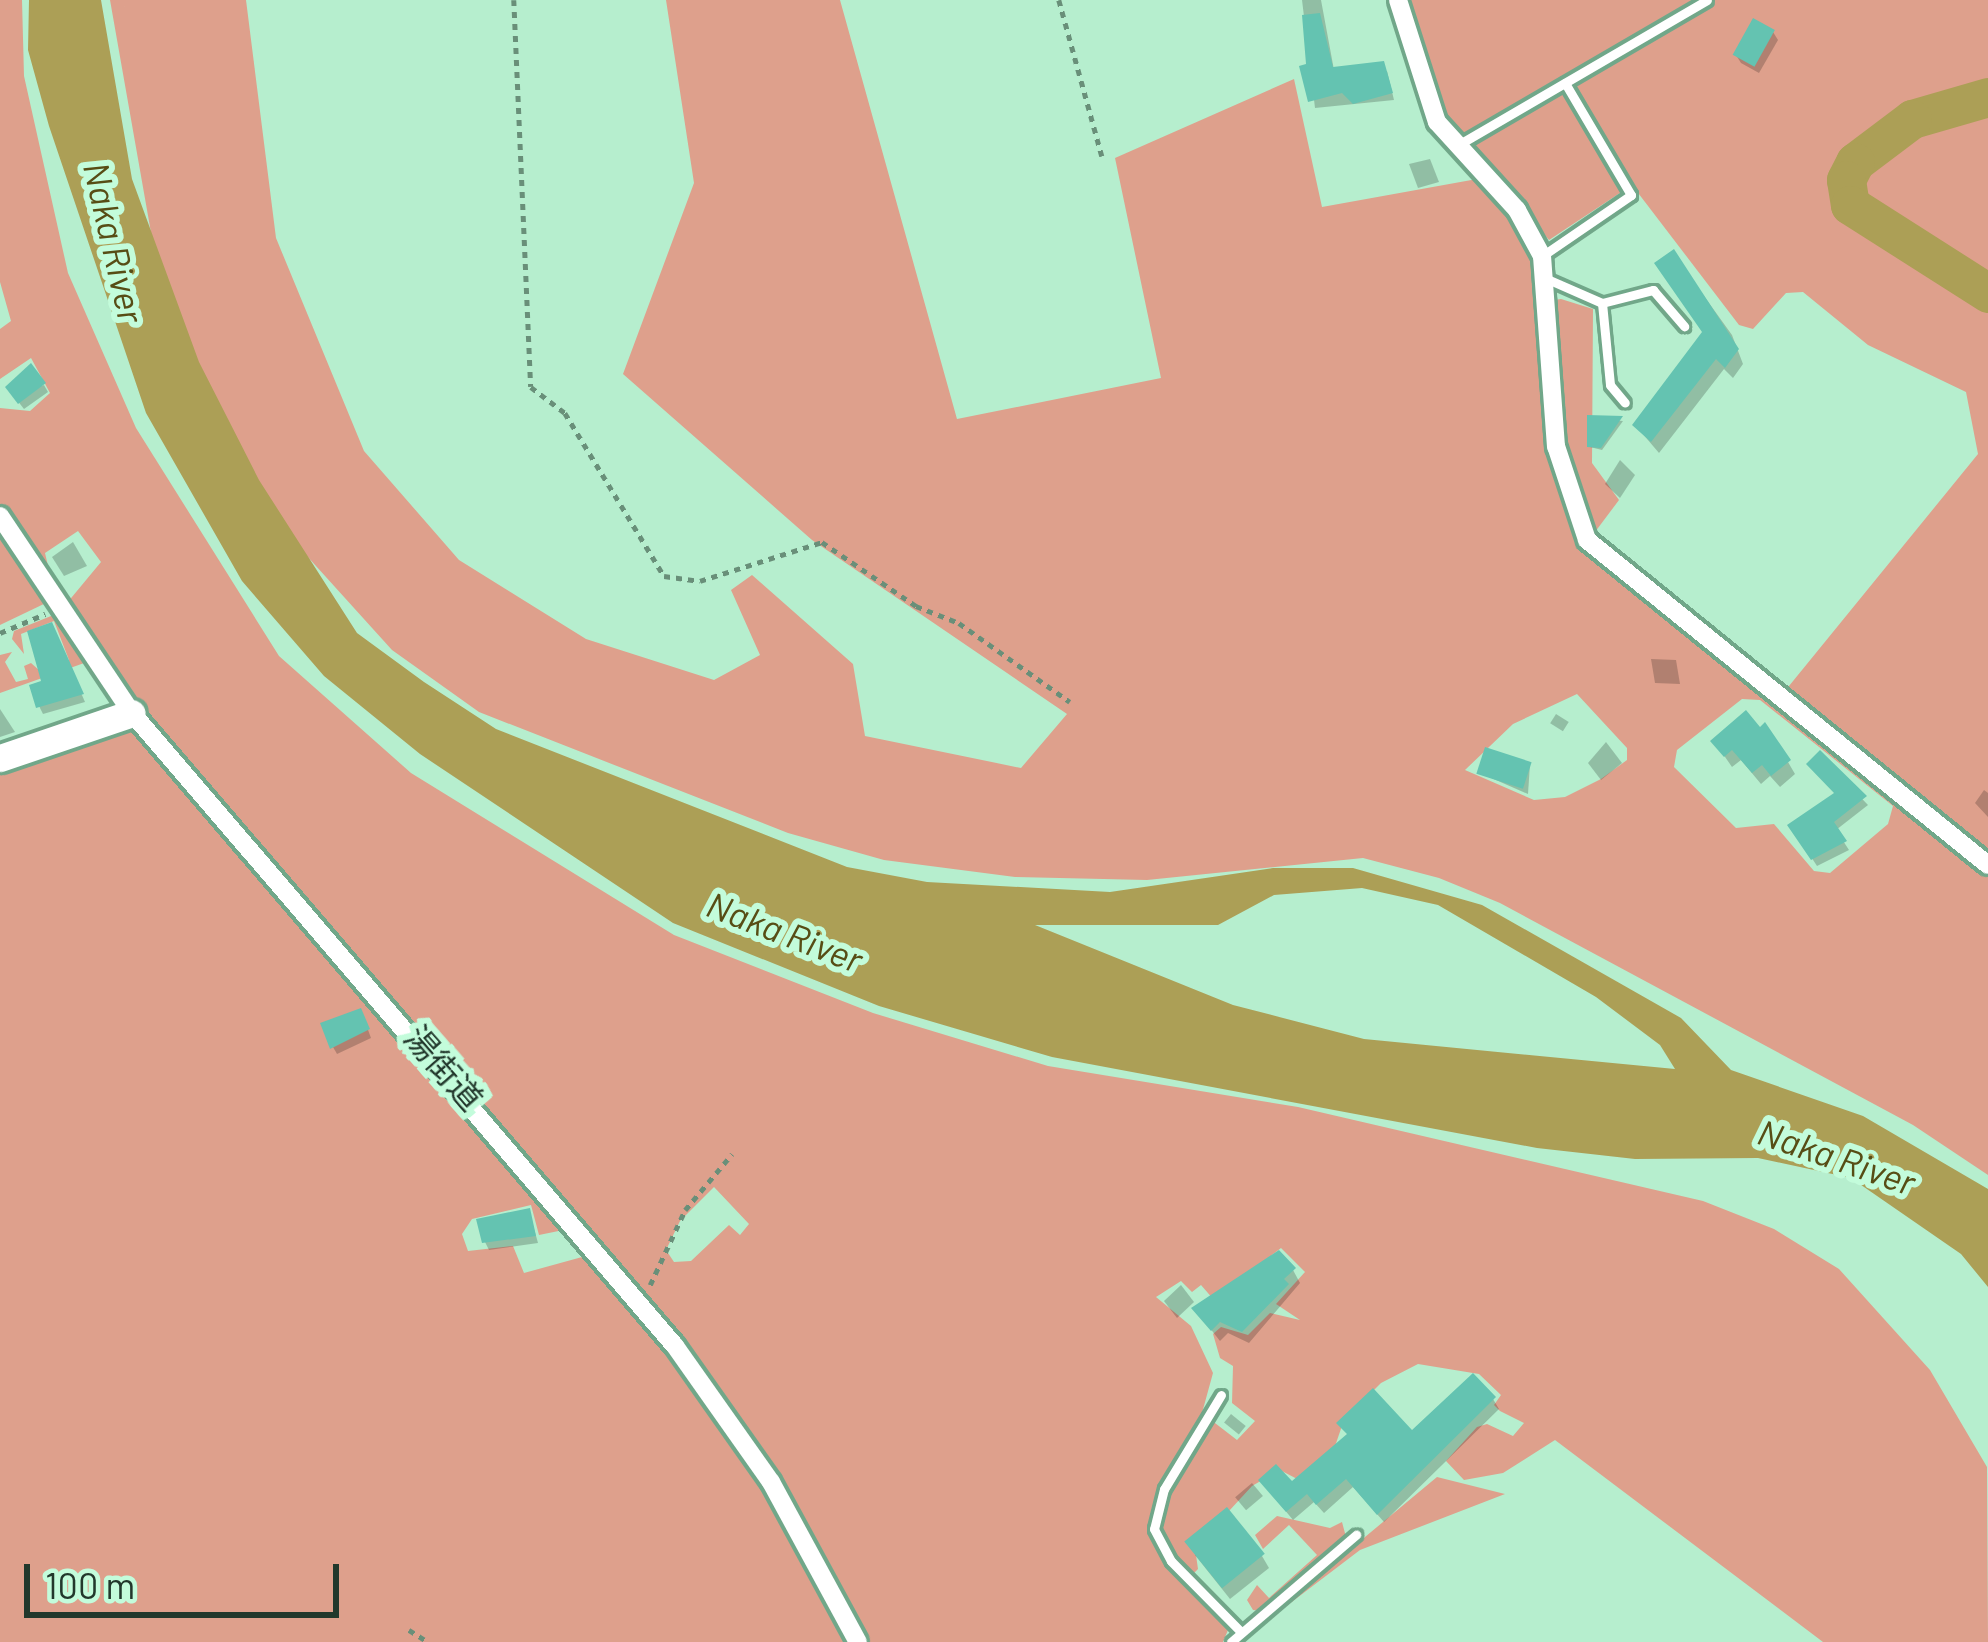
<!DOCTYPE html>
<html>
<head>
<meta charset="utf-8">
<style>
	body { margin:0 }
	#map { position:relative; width:1988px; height:1642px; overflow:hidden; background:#b6eece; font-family:Barlow,"Noto Sans JP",sans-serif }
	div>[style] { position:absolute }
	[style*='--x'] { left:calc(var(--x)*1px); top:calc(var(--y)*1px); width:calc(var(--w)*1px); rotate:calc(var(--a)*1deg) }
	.green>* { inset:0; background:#dea08c }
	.water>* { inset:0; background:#ac9f56 }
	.shadow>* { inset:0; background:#0003; transform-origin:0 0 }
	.river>* { height:39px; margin:-19.5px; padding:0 19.5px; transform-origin:19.5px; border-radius:19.5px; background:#ac9f56 }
	.building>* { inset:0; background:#64c3b1; transform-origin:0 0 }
	.path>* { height:4.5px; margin-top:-2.25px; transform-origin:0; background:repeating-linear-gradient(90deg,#698f79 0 6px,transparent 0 12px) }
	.roads { filter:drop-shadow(3px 0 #71a789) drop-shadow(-3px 0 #71a789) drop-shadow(0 3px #71a789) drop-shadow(0 -3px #71a789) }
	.lane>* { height:9px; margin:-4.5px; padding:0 4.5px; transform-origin:4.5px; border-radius:4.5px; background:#fff }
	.street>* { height:18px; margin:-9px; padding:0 9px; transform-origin:9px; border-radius:9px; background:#fff }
	.secondary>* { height:27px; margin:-13.5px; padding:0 13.5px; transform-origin:13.5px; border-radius:13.5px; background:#fff }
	span { translate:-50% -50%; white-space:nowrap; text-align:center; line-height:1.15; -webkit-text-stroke:12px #c3fcdb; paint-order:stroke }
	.street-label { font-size:33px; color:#22382c }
	.water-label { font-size:36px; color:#574d15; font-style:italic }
	.scale { position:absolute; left:24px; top:1564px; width:315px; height:54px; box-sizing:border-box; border:6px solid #22382c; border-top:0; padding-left:15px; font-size:36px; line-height:42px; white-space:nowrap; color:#22382c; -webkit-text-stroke:9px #c3fcdb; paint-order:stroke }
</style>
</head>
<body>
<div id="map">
	<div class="green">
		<div style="clip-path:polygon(evenodd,0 0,22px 0,24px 76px,68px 273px,136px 428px,279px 656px,411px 773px,674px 935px,873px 1013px,1048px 1066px,1298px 1107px,1703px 1201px,1774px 1229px,1839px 1269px,1930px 1370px,1987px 1467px,1988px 1642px,1823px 1642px,1555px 1440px,1503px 1473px,1464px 1480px,1446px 1461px,1477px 1427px,1487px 1424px,1513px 1436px,1524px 1423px,1500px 1411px,1494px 1405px,1501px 1395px,1479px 1374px,1418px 1364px,1381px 1383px,1344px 1420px,1333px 1452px,1301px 1481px,1280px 1470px,1252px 1486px,1195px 1548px,1198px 1569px,1185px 1582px,1228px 1630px,1223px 1642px,0 1642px,0 765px,141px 714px,67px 603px,101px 562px,78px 531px,45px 553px,52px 583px,0 505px,0 408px,30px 411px,50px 393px,31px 358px,0 379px,0 329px,11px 321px,0 282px,0 0,714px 1187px,749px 1224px,740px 1235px,729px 1225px,691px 1261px,674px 1262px,666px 1250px,680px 1221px,714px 1187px,0 0,531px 1205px,539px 1235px,583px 1226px,593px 1254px,524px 1273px,513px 1246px,468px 1251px,462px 1234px,472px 1219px,531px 1205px,0 0,1281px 1248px,1305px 1272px,1276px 1304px,1300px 1320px,1270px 1313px,1248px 1335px,1221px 1327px,1213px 1334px,1220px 1358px,1233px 1366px,1232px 1403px,1255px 1421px,1237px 1440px,1202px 1413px,1213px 1373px,1191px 1326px,1156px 1297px,1181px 1281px,1192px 1292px,1201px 1285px,1214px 1300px,1281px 1248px)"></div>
		<div style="clip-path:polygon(evenodd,110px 0,246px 0,276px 238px,364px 451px,459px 560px,586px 639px,714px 680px,760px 655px,731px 590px,752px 575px,853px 664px,865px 736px,1021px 768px,1067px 714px,812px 540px,623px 374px,694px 183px,666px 0,840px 0,957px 419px,1161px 378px,1115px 158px,1294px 79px,1322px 207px,1477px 179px,1531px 248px,1540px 302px,1561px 299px,1593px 309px,1592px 463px,1619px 500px,1586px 544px,1776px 702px,1978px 454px,1966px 392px,1868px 345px,1803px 292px,1786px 293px,1753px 329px,1739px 325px,1632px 185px,1549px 240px,1475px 151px,1426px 124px,1387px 0,1988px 0,1988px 1175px,1913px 1125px,1500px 903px,1439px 878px,1363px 858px,1147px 880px,1015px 877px,884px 860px,788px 833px,479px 712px,392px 650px,240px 482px,159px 278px,110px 0,1577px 694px,1627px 748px,1627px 760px,1601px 779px,1565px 797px,1534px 800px,1465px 770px,1513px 724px,1577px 694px,110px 0,1742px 699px,1760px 700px,1893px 806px,1888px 824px,1830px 873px,1814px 871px,1774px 824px,1736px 828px,1674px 767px,1677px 750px,1742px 699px)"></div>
		<div style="clip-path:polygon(0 537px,48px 602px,0 625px)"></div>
		<div style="clip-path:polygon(56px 614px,87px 662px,0 693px,0 655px,12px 652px,5px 662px,16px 682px,28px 679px,24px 666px,31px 663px,40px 671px,69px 660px,54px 621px,21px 634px,24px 654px,12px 639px,14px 631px)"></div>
		<div style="clip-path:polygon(1437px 1477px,1505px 1494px,1360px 1550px,1239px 1642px)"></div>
		<div style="clip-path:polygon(1277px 1516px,1330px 1528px,1342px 1522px,1346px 1537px,1262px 1611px,1253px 1610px,1247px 1600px,1257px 1585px,1269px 1598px,1317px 1555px,1289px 1525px,1263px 1549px,1255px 1535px)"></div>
	</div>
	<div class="water">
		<div style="clip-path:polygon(evenodd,29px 0,101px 0,132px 179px,199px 362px,259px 480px,357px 633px,424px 682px,496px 729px,847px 867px,927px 882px,1110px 892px,1273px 868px,1353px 868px,1482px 905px,1681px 1018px,1731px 1070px,1863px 1116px,1988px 1189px,1988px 1287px,1961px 1254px,1851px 1178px,1758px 1158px,1635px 1159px,1537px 1148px,1052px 1057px,879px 1006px,673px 923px,420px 754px,324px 676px,242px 581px,146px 413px,49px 126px,28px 50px,29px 0,1362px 888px,1438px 905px,1596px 997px,1660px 1045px,1675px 1069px,1364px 1039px,1233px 1005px,1035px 925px,1218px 925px,1274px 895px,1362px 888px)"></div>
	</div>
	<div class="shadow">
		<div style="clip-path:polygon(1302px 0,1321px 0,1334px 70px,1387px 71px,1394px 100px,1315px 108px)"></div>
		<div style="clip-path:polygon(1773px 32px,1778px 40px,1759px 73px,1741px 63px,1736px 55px)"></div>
		<div style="clip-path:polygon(1430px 159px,1439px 182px,1418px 188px,1409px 164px)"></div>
		<div style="clip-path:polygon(1673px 253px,1732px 335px,1743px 364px,1733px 378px,1724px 369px,1659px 453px,1636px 426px,1705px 334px)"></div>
		<div style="clip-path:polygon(44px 385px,48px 392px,24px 409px,13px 395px)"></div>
		<div style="clip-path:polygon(1590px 418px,1623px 421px,1602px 450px,1590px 447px)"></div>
		<div style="clip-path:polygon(1620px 460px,1635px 475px,1620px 498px,1605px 484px)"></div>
		<div style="clip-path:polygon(73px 542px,87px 566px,64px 576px,52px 557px)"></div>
		<div style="clip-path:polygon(55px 633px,85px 702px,43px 714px,39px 706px)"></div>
		<div style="clip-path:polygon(1651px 659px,1676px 660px,1680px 684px,1655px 683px)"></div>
		<div style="clip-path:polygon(0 709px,15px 732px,0 737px)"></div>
		<div style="left:1556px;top:714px;width:15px;height:11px;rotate:32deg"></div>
		<div style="clip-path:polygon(1714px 741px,1788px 762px,1795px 774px,1780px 787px,1770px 776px,1761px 784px,1741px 760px,1732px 767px)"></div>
		<div style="clip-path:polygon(1606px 742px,1622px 763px,1601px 780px,1588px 763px)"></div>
		<div style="clip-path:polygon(1820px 755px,1868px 805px,1836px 830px,1849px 850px,1817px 866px,1791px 826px,1837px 795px)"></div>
		<div style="clip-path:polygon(1530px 764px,1528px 794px,1480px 773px)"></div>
		<div style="clip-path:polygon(1984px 790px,1988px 793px,1988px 817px,1975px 803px)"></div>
		<div style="clip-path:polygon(364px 1019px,371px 1038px,337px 1054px,333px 1047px)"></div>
		<div style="clip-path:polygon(529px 1211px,538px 1243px,489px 1250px,485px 1242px)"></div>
		<div style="clip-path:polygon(1293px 1270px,1300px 1283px,1249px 1343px,1228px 1333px,1220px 1341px,1195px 1309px)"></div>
		<div style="clip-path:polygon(1181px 1285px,1194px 1302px,1177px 1318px,1164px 1301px)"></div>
		<div style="clip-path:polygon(1493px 1399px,1499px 1409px,1384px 1522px,1353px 1487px,1324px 1513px,1314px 1502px,1293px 1520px,1261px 1481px,1292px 1485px,1349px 1436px,1340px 1423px,1411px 1434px)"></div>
		<div style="left:1231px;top:1414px;width:19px;height:11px;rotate:39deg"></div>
		<div style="left:1252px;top:1483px;width:17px;height:22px;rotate:50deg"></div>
		<div style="clip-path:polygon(1195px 1555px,1262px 1556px,1269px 1568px,1230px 1599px)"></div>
	</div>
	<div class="river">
		<div style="--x:1988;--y:97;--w:79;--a:163.9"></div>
		<div style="--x:1912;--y:119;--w:71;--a:143"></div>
		<div style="--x:1855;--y:162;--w:20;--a:117"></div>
		<div style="--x:1846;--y:180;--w:25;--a:81"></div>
		<div style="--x:1850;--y:205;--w:164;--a:32.5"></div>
	</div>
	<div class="building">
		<div style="clip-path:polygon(1320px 13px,1333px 67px,1384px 61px,1393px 93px,1353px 104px,1342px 93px,1308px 102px,1299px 66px,1306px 64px,1302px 15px)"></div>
		<div style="left:1753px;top:18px;width:25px;height:42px;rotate:29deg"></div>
		<div style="clip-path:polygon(1674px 249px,1739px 349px,1725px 368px,1716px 359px,1651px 442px,1632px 425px,1702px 332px,1654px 263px)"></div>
		<div style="clip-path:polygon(31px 363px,46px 383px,18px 404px,5px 387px)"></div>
		<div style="clip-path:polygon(1587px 415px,1623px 416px,1601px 448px,1587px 447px)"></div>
		<div style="clip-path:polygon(52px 622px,84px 694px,36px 708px,29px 685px,41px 681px,27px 631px)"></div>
		<div style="clip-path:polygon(1746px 710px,1760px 727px,1765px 722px,1791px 760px,1771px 776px,1762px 765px,1752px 773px,1732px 750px,1724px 757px,1710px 741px)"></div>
		<div style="left:1485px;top:747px;width:49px;height:28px;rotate:18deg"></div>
		<div style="clip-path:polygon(1820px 750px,1867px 796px,1834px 822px,1847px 841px,1811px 860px,1787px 825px,1834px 793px,1806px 764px)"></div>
		<div style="clip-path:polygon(361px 1008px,370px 1029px,330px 1049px,320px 1023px)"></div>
		<div style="clip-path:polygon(530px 1208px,536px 1236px,482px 1243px,476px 1219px)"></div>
		<div style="clip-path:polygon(1279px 1250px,1296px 1268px,1284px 1279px,1289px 1284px,1242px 1332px,1220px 1322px,1211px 1331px,1191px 1308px)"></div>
		<div style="clip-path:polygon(1473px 1373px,1496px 1397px,1377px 1515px,1346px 1479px,1316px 1505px,1307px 1494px,1286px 1512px,1258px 1480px,1276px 1464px,1292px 1481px,1347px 1434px,1336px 1423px,1373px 1388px,1412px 1430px)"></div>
		<div style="left:1227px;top:1507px;width:60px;height:55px;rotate:51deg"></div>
	</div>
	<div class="path">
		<div style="--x:514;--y:0;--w:387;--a:87.5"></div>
		<div style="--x:531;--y:387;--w:43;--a:37.4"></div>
		<div style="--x:565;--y:413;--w:191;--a:58.7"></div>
		<div style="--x:664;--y:576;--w:36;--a:8"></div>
		<div style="--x:700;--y:581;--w:128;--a:-17.7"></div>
		<div style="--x:822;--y:542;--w:114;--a:34.2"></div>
		<div style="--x:916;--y:606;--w:46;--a:21.6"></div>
		<div style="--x:959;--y:623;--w:136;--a:35.4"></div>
		<div style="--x:1059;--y:0;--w:162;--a:74.6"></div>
		<div style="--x:0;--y:633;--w:49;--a:-22.9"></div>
		<div style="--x:650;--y:1285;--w:83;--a:-65"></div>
		<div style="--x:685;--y:1210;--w:73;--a:-50"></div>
		<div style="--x:409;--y:1630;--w:22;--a:32"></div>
	</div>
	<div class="roads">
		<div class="lane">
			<div style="--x:1458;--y:145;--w:288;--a:-30.2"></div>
			<div style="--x:1542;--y:256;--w:108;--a:-34.4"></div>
			<div style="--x:1631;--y:195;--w:130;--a:-120.5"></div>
			<div style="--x:1545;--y:278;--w:62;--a:23.7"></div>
			<div style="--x:1602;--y:303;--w:82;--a:84.4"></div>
			<div style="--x:1610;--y:385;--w:23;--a:50"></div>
			<div style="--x:1602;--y:303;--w:53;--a:-14.3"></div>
			<div style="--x:1653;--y:290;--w:48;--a:49.3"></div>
			<div style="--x:1221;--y:1395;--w:110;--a:121.2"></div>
			<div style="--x:1164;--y:1489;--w:41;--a:104"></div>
			<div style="--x:1154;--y:1529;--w:36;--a:62"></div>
			<div style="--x:1171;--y:1561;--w:100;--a:45.4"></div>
			<div style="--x:1231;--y:1642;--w:165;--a:-40.6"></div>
		</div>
		<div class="street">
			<div style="--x:1398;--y:0;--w:128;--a:72.3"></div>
			<div style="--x:1437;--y:122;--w:119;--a:47.7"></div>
			<div style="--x:1517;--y:210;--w:52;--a:61.5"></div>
			<div style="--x:1542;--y:256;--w:191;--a:85.8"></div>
			<div style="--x:1556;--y:446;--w:99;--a:71.7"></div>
			<div style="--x:1587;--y:540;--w:516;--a:39.02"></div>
			<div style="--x:0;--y:516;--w:237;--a:56.2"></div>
			<div style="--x:132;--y:713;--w:834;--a:49.38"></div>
			<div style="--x:675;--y:1346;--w:166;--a:54.8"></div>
			<div style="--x:771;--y:1482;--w:182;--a:61.5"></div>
		</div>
		<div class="secondary">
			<div style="--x:0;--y:758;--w:139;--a:-18.8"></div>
		</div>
	</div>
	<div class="street-label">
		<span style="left:444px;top:1068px;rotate:49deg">湯街道</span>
	</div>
	<div class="water-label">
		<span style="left:115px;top:242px;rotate:77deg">Naka River</span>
		<span style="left:785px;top:931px;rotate:21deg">Naka River</span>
		<span style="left:1837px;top:1156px;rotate:19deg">Naka River</span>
	</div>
	<div class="scale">100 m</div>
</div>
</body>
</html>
